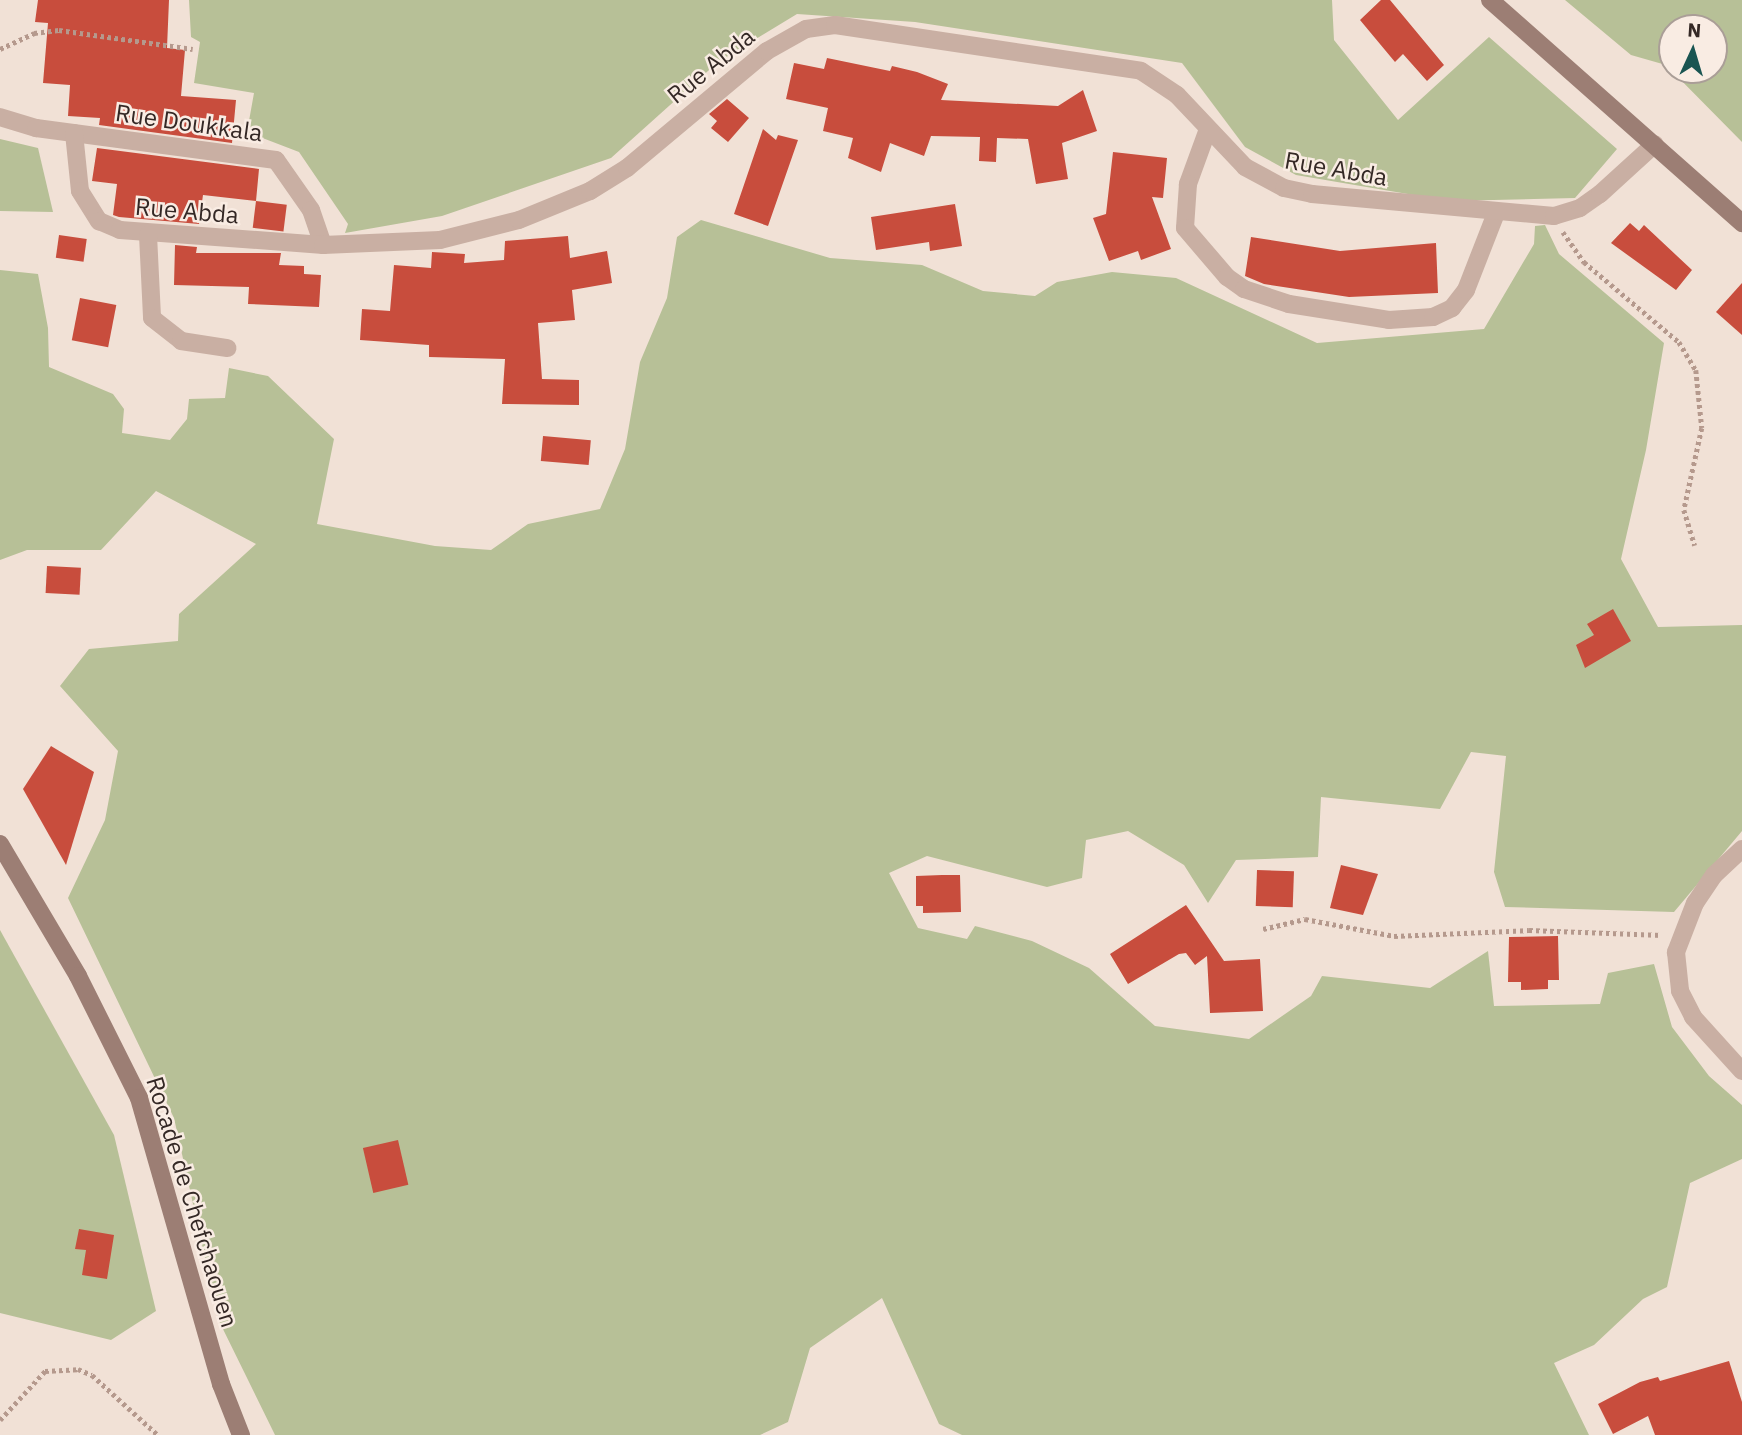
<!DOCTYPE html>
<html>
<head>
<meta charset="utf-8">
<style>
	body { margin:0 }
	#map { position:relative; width:1742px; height:1435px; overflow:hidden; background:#f1e1d6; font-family:"IBM Plex Sans",sans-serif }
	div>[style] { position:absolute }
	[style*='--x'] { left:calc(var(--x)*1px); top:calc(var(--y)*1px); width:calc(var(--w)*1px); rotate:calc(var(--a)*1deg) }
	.green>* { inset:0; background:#b7c097 }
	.building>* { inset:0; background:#c84d3d; transform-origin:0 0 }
	.path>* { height:4.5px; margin-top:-2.25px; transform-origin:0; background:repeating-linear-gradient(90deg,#b5998d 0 3.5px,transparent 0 7px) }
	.street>* { height:18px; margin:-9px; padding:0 9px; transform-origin:9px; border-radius:9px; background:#c9afa3 }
	.secondary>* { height:18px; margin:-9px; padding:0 9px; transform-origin:9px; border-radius:9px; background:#9c7e74 }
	span { translate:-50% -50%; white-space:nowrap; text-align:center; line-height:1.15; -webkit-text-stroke:5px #f9ece3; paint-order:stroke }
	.street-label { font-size:24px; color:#342825 }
	.north { position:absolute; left:1658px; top:14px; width:70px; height:70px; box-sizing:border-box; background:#f9ece3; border:2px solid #aa9e97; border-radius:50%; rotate:4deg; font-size:19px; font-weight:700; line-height:28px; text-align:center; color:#342825 }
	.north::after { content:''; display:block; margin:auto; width:24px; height:32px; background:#1a5552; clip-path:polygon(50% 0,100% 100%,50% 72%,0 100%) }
</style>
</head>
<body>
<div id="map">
	<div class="green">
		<div style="clip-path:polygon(189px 0,1332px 0,1334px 40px,1398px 120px,1489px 37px,1617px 149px,1575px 198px,1449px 201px,1296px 175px,1245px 147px,1182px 63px,915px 22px,797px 14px,718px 62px,611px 158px,442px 216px,345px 233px,348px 224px,299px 152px,247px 132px,254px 93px,194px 83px,200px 42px,191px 37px)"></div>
		<div style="clip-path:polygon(evenodd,1565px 0,1742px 0,1742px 142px,1666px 65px,1631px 55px,1565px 0,1672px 28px,1714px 28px,1714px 70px,1672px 70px,1672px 28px)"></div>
		<div style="clip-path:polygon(0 139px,38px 148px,53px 212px,0 211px)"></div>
		<div style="clip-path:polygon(701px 220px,830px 258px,922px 265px,983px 291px,1035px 296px,1057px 282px,1112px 272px,1176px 278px,1317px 343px,1484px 329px,1534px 244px,1535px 226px,1545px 225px,1559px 254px,1664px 343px,1646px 450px,1621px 559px,1658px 627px,1742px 625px,1742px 831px,1674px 912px,1505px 907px,1494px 872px,1506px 756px,1471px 752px,1440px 809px,1321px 797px,1318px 857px,1236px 860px,1208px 903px,1184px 865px,1128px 831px,1086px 840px,1082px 878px,1047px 887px,927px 856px,889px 873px,918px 928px,967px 939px,975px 926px,1032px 941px,1089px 968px,1155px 1026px,1249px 1039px,1311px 996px,1322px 976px,1430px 988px,1488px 951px,1494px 1006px,1600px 1004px,1608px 973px,1654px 964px,1672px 1027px,1709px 1076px,1742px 1105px,1742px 1159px,1690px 1183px,1667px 1287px,1643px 1299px,1594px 1345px,1554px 1363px,1589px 1435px,962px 1435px,939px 1424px,882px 1298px,810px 1348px,788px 1422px,760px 1435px,275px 1435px,219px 1321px,174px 1118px,68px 898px,105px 820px,118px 751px,60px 686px,89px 649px,178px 641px,179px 614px,256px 544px,156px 491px,101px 550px,27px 550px,0 560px,0 270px,38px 274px,48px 328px,49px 367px,113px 394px,124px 409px,122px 433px,170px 440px,187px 419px,189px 399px,225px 398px,229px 368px,268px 376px,334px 439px,317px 524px,435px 546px,491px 550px,528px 524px,600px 509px,625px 449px,640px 362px,667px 298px,677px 237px)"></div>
		<div style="clip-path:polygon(0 930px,114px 1135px,156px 1311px,111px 1340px,0 1313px)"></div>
	</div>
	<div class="building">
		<div style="clip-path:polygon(38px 0,169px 0,167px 48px,185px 50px,181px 96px,236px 100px,232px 143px,99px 125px,100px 118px,68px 116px,70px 85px,43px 83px,48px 23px,35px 22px)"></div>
		<div style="clip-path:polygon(1381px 0,1390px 0,1444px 65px,1427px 81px,1403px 54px,1395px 62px,1360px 20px)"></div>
		<div style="clip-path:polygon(827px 58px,890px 71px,892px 66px,917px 72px,948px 84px,941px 100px,1058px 106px,1083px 90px,1097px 131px,1062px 143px,1068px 179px,1036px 184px,1028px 139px,997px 138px,996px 162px,979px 161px,980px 137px,931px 136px,924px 156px,890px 143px,881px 172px,848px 158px,853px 138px,823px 131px,828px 108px,786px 99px,794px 63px,824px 69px)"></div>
		<div style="clip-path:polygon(727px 99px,749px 118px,728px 142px,711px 128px,717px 121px,709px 114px)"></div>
		<div style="clip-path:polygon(763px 129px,776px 140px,778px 135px,798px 140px,768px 226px,734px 214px)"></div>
		<div style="clip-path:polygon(97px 148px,259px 169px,256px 201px,203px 195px,199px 224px,119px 217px,113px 215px,117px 184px,92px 181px)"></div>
		<div style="clip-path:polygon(1113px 152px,1167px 158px,1163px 198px,1152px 197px,1171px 249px,1141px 260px,1138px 251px,1109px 261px,1093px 218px,1106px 214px)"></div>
		<div style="left:256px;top:201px;width:31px;height:27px;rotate:7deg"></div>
		<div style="clip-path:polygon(955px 204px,962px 246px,930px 251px,929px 242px,876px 250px,871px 217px)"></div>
		<div style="clip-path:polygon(1630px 223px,1639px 231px,1644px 225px,1692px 270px,1676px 290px,1611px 243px)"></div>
		<div style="left:59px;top:235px;width:28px;height:23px;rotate:8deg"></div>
		<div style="clip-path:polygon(568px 236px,570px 258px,607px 251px,612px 283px,572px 290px,575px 320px,538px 323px,542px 379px,579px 380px,579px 405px,502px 404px,505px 359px,429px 357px,429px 345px,360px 340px,362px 309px,390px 311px,394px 265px,431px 268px,432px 252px,465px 254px,464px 263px,504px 260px,505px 241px)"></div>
		<div style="clip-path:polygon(1251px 237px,1340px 251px,1436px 243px,1438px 293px,1349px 297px,1264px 284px,1245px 276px)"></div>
		<div style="clip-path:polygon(175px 245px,197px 247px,196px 253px,281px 253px,279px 265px,304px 266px,304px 274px,321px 275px,319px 307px,248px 304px,249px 287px,174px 285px)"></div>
		<div style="clip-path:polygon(1742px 283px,1742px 335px,1716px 312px)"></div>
		<div style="left:80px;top:298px;width:37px;height:43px;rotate:11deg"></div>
		<div style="left:543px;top:436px;width:48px;height:25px;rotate:5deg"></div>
		<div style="left:47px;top:566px;width:34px;height:27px;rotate:3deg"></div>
		<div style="clip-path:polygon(1613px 609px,1631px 641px,1585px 668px,1576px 645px,1594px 635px,1587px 624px)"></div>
		<div style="clip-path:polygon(51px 746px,94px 772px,66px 865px,23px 789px)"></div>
		<div style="clip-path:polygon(1341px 865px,1378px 874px,1363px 915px,1330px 908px)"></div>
		<div style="left:1257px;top:870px;width:37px;height:36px;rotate:2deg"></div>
		<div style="clip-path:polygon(942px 875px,960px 875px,961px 912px,923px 913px,923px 906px,916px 906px,916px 876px)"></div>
		<div style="clip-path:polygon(1186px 905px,1224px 961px,1260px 959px,1263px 1011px,1210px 1013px,1207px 956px,1195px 965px,1186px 953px,1179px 954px,1128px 984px,1110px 954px)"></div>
		<div style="clip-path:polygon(1558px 936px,1559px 980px,1548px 980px,1548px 989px,1521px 990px,1521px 982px,1508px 982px,1509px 937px)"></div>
		<div style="left:398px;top:1140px;width:46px;height:36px;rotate:77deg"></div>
		<div style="clip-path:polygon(79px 1229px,114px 1235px,107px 1279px,82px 1275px,86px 1250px,75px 1249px)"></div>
		<div style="clip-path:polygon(1729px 1361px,1742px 1402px,1742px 1435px,1655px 1435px,1648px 1416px,1613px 1434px,1598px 1404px,1640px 1382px,1658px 1377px,1660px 1381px)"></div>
	</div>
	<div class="path">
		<div style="--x:0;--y:49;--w:38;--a:-25"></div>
		<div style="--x:34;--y:33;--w:25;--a:-7"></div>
		<div style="--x:59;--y:30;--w:135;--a:8.1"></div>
		<div style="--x:1563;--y:232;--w:37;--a:55"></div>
		<div style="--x:1584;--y:262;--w:124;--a:40.1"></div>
		<div style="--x:1679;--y:342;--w:33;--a:59"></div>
		<div style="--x:1696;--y:370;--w:58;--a:84.1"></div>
		<div style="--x:1702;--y:428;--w:84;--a:102.4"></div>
		<div style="--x:1684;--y:510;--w:37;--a:73"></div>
		<div style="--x:1263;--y:929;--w:43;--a:-13.4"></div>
		<div style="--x:1305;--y:919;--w:91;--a:10.8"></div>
		<div style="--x:1394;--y:936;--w:135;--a:-2.5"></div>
		<div style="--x:1529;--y:930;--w:133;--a:2.2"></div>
		<div style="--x:0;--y:1420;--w:67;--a:-47.4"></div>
		<div style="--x:45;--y:1371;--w:33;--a:-3"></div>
		<div style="--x:78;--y:1369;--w:15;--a:23"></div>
		<div style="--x:92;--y:1375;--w:89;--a:42.3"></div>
	</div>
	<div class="street">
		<div style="--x:0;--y:117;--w:38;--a:17"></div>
		<div style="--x:36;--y:128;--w:242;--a:7.6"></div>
		<div style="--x:276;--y:160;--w:61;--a:55"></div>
		<div style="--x:311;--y:210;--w:37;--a:71"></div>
		<div style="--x:1208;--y:129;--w:59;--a:110"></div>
		<div style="--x:1188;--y:184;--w:44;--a:93.9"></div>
		<div style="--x:1185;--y:228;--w:65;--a:49.4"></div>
		<div style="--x:1227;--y:277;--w:21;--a:35"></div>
		<div style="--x:1244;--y:289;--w:47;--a:18.4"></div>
		<div style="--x:1289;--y:304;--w:101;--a:9.1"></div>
		<div style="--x:1389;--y:320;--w:44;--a:-3.9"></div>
		<div style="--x:1433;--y:317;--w:21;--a:-25"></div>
		<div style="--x:1452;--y:308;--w:23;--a:-52"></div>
		<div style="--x:1466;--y:290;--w:83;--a:-68.7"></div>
		<div style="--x:74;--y:133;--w:58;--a:84.1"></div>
		<div style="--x:80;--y:191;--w:36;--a:58"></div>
		<div style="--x:99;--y:221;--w:23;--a:23"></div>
		<div style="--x:120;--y:230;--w:204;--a:4.2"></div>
		<div style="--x:323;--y:245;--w:117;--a:-2.4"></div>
		<div style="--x:440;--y:240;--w:81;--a:-14.2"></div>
		<div style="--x:519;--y:220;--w:77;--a:-22.2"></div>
		<div style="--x:590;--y:191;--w:44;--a:-31.9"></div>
		<div style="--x:627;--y:168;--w:182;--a:-39.9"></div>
		<div style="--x:767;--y:51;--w:45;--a:-29.4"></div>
		<div style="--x:806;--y:29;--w:29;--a:-8"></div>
		<div style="--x:835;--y:25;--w:309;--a:8.5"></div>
		<div style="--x:1141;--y:71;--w:43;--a:33.7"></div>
		<div style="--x:1177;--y:95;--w:99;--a:46.6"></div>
		<div style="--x:1245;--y:167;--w:44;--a:28.3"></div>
		<div style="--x:1284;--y:188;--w:29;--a:12"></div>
		<div style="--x:1312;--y:194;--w:243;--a:5.2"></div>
		<div style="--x:1554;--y:216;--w:27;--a:-17"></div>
		<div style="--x:1580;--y:208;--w:24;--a:-35"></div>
		<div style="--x:1600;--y:194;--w:74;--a:-42.3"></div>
		<div style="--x:148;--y:235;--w:83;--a:87.2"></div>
		<div style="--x:152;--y:318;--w:37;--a:38"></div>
		<div style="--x:181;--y:341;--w:47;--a:8.7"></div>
		<div style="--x:1742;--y:849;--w:38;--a:137"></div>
		<div style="--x:1714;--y:875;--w:34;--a:124"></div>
		<div style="--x:1695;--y:903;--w:53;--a:111.2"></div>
		<div style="--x:1676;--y:952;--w:39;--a:84"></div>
		<div style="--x:1680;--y:991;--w:29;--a:63"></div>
		<div style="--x:1693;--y:1017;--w:73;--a:47.8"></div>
	</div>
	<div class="secondary">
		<div style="--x:1490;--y:0;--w:337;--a:41.5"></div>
		<div style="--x:0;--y:844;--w:153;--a:59.4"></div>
		<div style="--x:78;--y:976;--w:136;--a:63.4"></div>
		<div style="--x:139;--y:1098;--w:298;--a:74"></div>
		<div style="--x:221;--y:1384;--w:55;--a:68.6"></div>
	</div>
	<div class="street-label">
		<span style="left:711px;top:66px;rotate:-39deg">Rue Abda</span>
		<span style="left:189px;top:123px;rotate:8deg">Rue Doukkala</span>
		<span style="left:1336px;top:169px;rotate:10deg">Rue Abda</span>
		<span style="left:187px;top:211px;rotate:5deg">Rue Abda</span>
		<span style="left:192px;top:1202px;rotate:73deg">Rocade de Chefchaouen</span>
	</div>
	<div class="north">N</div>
</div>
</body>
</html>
